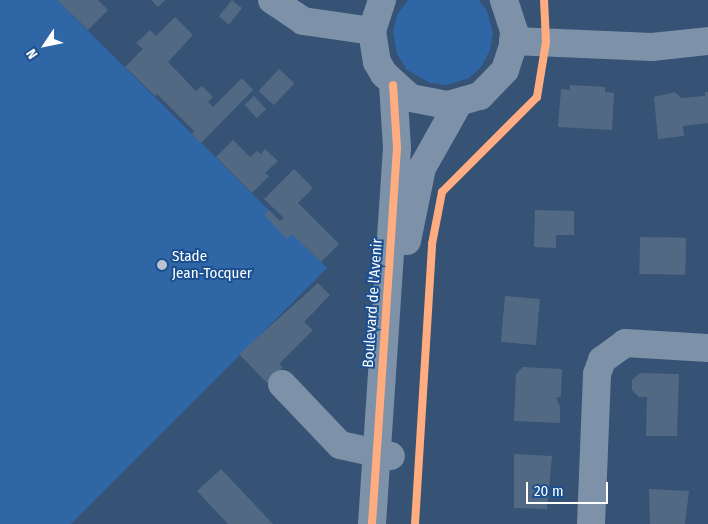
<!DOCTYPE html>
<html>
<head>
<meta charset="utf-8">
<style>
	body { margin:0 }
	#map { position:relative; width:708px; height:524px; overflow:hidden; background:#365274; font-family:"Fira Sans Condensed",sans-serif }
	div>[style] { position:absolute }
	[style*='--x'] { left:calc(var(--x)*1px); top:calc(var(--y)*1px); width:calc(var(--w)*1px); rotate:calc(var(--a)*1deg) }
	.green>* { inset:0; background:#2f66a5 }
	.building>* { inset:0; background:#526984; transform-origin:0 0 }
	.minor>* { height:28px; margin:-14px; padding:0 14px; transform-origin:14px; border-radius:14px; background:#7d92a8 }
	.cycleway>* { height:8px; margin:-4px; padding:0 4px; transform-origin:4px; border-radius:4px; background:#ffac80 }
	.dots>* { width:14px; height:14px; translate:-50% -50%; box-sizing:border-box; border:2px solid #1b4f8f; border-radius:50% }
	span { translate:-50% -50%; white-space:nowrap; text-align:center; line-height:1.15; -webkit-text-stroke:4px #1b4f8f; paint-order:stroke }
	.poi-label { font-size:15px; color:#fff }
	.left { translate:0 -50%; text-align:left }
	.street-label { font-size:15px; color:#fff }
	.north { position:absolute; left:20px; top:20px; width:50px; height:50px; -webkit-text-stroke:4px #1b4f8f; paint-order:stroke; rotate:236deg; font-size:14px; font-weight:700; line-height:20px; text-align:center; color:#fff }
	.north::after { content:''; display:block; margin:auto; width:18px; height:22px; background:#fff; clip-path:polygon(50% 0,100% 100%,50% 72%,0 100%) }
	.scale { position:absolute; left:526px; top:482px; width:82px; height:22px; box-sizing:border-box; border:2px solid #fff; border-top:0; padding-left:6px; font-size:15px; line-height:18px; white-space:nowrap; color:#fff; -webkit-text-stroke:4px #1b4f8f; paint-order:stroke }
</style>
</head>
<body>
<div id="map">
	<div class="green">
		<div style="clip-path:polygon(0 0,57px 0,327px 268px,71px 524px,0 524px)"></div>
		<div style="clip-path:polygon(408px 0,479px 0,487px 11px,493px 33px,490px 50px,481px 67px,469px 78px,447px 85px,430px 83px,407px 70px,397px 54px,393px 32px,397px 15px)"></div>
	</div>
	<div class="building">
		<div style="clip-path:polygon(57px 0,98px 0,108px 10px,88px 30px)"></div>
		<div style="clip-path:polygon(151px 0,165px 0,158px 7px)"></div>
		<div style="left:232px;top:0;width:13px;height:21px;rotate:39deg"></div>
		<div style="clip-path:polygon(175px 17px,193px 35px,168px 62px,196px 91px,202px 86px,213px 97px,208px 102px,213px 107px,242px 78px,253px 90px,201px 143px,192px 134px,194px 131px,157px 94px,155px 96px,125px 67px,143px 49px,136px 43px,150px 30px,156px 36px)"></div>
		<div style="left:279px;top:69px;width:21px;height:30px;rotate:43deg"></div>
		<div style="clip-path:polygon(570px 85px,605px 87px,605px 92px,614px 93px,612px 130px,558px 127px,561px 89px,570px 90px)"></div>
		<div style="clip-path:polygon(675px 92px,681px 98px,705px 96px,705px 92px,708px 92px,708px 123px,683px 126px,684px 136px,658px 139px,654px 97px)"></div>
		<div style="left:254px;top:96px;width:18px;height:13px;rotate:47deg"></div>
		<div style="clip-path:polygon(233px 140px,250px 157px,257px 151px,261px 154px,265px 149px,278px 161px,265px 173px,269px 176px,252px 193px,216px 157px)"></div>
		<div style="clip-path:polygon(294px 169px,313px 188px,298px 203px,339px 244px,321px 262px,292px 234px,287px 239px,264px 215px,269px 210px,280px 221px,284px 218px,264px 199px)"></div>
		<div style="clip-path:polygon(535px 210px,574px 211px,574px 235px,556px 235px,556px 248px,534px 247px)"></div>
		<div style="left:640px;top:237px;width:46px;height:37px;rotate:1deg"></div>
		<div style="clip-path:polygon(318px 283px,330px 295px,304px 322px,313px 330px,279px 364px,283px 367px,267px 383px,239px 354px)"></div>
		<div style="left:505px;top:296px;width:35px;height:46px;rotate:5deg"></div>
		<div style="clip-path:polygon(523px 367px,562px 369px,561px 396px,556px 398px,560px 406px,560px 423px,514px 421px,516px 374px)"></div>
		<div style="clip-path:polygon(640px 373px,679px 374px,677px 436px,646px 436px,647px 397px,639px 397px,632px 390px,632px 380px)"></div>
		<div style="clip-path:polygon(514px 454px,552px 456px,547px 509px,514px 508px)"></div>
		<div style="clip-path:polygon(221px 469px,273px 524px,228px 524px,197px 491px)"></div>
		<div style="clip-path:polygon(649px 489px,689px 491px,685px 524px,650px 524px)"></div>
	</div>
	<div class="minor">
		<div style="--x:272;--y:0;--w:37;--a:34"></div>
		<div style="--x:303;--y:21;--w:70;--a:8.2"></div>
		<div style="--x:382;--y:0;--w:33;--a:108"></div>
		<div style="--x:372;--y:31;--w:31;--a:81"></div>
		<div style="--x:377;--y:62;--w:14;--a:60"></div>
		<div style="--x:384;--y:74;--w:36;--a:42"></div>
		<div style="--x:411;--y:98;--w:38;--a:11"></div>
		<div style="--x:448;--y:105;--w:33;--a:-16"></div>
		<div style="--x:480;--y:96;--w:36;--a:-46"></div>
		<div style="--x:505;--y:70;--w:25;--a:-72"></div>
		<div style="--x:513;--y:46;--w:15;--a:-86"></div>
		<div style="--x:514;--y:31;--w:33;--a:-108"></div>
		<div style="--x:513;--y:41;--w:139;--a:2.5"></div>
		<div style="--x:652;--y:47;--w:56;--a:-6.1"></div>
		<div style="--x:407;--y:241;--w:75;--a:-78.4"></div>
		<div style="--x:422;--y:168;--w:73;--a:-60.6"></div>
		<div style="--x:282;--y:384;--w:84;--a:46.4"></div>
		<div style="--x:340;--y:445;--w:52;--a:12.2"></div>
		<div style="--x:372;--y:524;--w:377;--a:-86.2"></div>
		<div style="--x:397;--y:148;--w:63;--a:-93.6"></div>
		<div style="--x:591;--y:524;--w:150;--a:-87.7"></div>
		<div style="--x:597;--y:374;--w:15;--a:-70"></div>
		<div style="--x:602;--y:360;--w:29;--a:-36"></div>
		<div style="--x:625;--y:343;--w:83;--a:3.4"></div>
	</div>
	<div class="cycleway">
		<div style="--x:372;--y:524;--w:377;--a:-86.2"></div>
		<div style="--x:397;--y:148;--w:63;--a:-93.6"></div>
		<div style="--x:415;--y:524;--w:281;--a:-86.5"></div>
		<div style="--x:432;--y:244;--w:53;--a:-79.1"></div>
		<div style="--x:442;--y:192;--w:134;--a:-45"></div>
		<div style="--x:537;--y:97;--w:56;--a:-80.7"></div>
		<div style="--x:546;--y:42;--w:42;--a:-92.7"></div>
	</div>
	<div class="dots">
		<div style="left:162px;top:265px;background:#b9c2ce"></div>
	</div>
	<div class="poi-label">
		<span class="left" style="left:172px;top:265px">Stade<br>Jean-Tocquer</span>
	</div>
	<div class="street-label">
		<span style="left:373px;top:303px;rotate:-86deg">Boulevard de l'Avenir</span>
	</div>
	<div class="north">N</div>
	<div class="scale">20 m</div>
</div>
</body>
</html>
